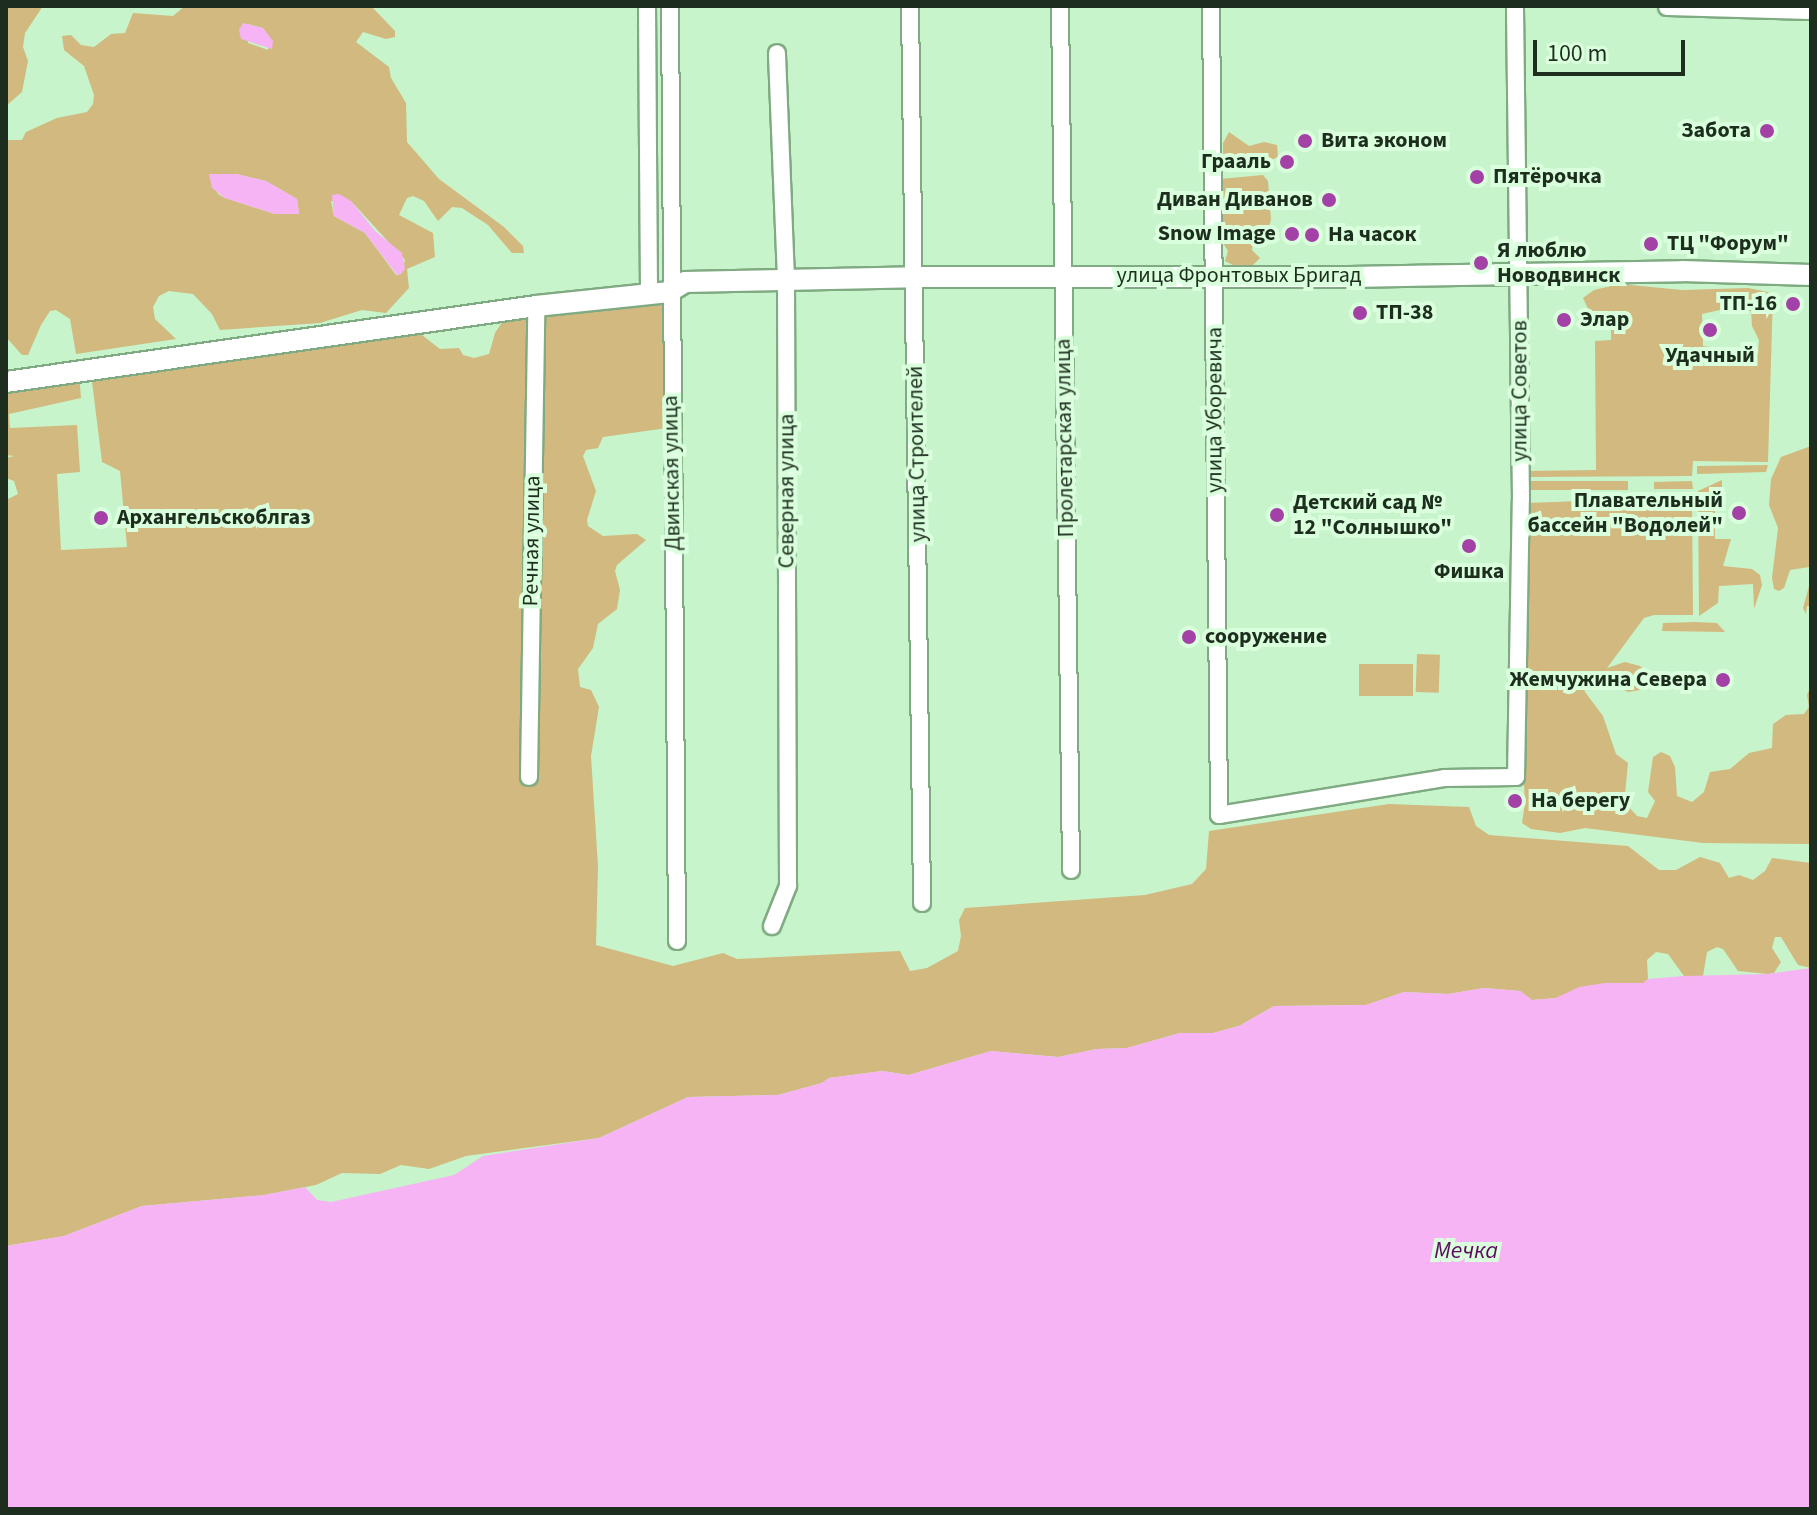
<!DOCTYPE html>
<html>
<head>
<meta charset="utf-8">
<style>
	body { margin:0 }
	#map { position:relative; width:1817px; height:1515px; overflow:hidden; background:#c7f4ca; font-family:"Source Sans 3",sans-serif }
	div>[style] { position:absolute }
	[style*='--x'] { left:calc(var(--x)*1px); top:calc(var(--y)*1px); width:calc(var(--w)*1px); rotate:calc(var(--a)*1deg) }
	.green>* { inset:0; background:#d2b97f; transform-origin:0 0 }
	.water>* { inset:0; background:#f6b4f5 }
	.roads { filter:drop-shadow(2px 0 #7faa82) drop-shadow(-2px 0 #7faa82) drop-shadow(0 2px #7faa82) drop-shadow(0 -2px #7faa82) }
	.minor>* { height:16px; margin:-8px; padding:0 8px; transform-origin:8px; border-radius:8px; background:#fff }
	.major>* { height:20px; margin:-10px; padding:0 10px; transform-origin:10px; border-radius:10px; background:#fff }
	.dots>* { width:22px; height:22px; translate:-50% -50%; box-sizing:border-box; border:4px solid #daffdd; border-radius:50% }
	span { translate:-50% -50%; white-space:nowrap; text-align:center; line-height:1.15; -webkit-text-stroke:8px #daffdd; paint-order:stroke }
	.poi-label { font-size:22px; color:#1d2e1e; font-weight:700 }
	.right { translate:-100% -50%; text-align:right }
	.left { translate:0 -50%; text-align:left }
	.street-label { font-size:22px; color:#1d2e1e }
	.water-label { font-size:24px; color:#5c0e5e; font-style:italic }
	.frame { position:absolute; inset:0; border:8px solid #1d2e1e; pointer-events:none }
	.scale { position:absolute; left:1533px; top:40px; width:152px; height:36px; box-sizing:border-box; border:4px solid #1d2e1e; border-top:0; padding-left:10px; font-size:24px; line-height:28px; white-space:nowrap; color:#1d2e1e; -webkit-text-stroke:6px #daffdd; paint-order:stroke }
</style>
</head>
<body>
<div id="map">
	<div class="green">
		<div style="clip-path:polygon(6px 6px,43px 6px,25px 33px,23px 47px,28px 61px,22px 92px,6px 106px)"></div>
		<div style="clip-path:polygon(evenodd,185px 6px,371px 6px,395px 31px,395px 37px,386px 39px,363px 32px,356px 42px,389px 67px,391px 78px,406px 103px,407px 142px,439px 179px,504px 227px,523px 246px,524px 253px,512px 253px,488px 225px,462px 208px,452px 207px,438px 221px,424px 201px,413px 196px,407px 198px,399px 215px,433px 233px,435px 257px,407px 269px,409px 288px,386px 313px,362px 310px,320px 323px,220px 330px,212px 314px,193px 294px,169px 291px,159px 296px,153px 307px,155px 319px,176px 339px,76px 354px,70px 319px,56px 310px,50px 311px,41px 325px,28px 355px,22px 355px,6px 337px,6px 140px,22px 140px,26px 132px,57px 118px,87px 112px,93px 104px,94px 95px,84px 66px,64px 50px,62px 36px,71px 35px,81px 45px,94px 47px,111px 34px,125px 33px,133px 13px,173px 16px,185px 6px,247px 24px,263px 28px,270px 40px,268px 50px,248px 43px,247px 24px,185px 6px,210px 174px,236px 174px,266px 181px,297px 199px,299px 214px,275px 214px,225px 198px,218px 194px,210px 174px,185px 6px,331px 201px,351px 201px,405px 260px,401px 274px,396px 275px,365px 233px,334px 216px,331px 201px)"></div>
		<div style="clip-path:polygon(1229px 132px,1249px 146px,1264px 142px,1277px 145px,1278px 157px,1244px 172px,1229px 169px,1223px 162px,1223px 143px)"></div>
		<div style="clip-path:polygon(1263px 175px,1268px 181px,1271px 220px,1268px 229px,1253px 244px,1252px 250px,1260px 258px,1252px 266px,1233px 265px,1225px 261px,1228px 251px,1220px 238px,1220px 179px)"></div>
		<div style="clip-path:polygon(evenodd,1620px 284px,1682px 290px,1748px 288px,1773px 293px,1768px 462px,1693px 461px,1692px 476px,1527px 477px,1527px 471px,1596px 470px,1595px 341px,1611px 340px,1611px 311px,1589px 311px,1583px 298px,1594px 290px,1620px 284px,1729px 308px,1751px 311px,1752px 326px,1759px 340px,1758px 354px,1703px 346px,1702px 314px,1729px 308px)"></div>
		<div style="clip-path:polygon(664px 298px,667px 428px,603px 437px,598px 448px,586px 450px,583px 456px,596px 491px,587px 520px,588px 526px,603px 536px,637px 534px,646px 540px,617px 565px,615px 571px,620px 590px,617px 609px,598px 624px,593px 648px,578px 669px,580px 687px,591px 690px,599px 707px,591px 756px,598px 866px,596px 945px,673px 966px,723px 953px,737px 959px,900px 951px,910px 971px,927px 968px,958px 951px,961px 936px,959px 920px,965px 908px,1145px 895px,1192px 884px,1206px 869px,1209px 831px,1389px 804px,1469px 807px,1476px 826px,1489px 835px,1628px 846px,1659px 870px,1676px 870px,1700px 857px,1720px 863px,1729px 878px,1739px 875px,1753px 880px,1765px 871px,1772px 858px,1811px 863px,1811px 968px,1798px 965px,1781px 937px,1775px 937px,1772px 948px,1781px 962px,1774px 973px,1768px 974px,1738px 971px,1723px 949px,1717px 947px,1707px 952px,1703px 976px,1698px 978px,1684px 976px,1668px 954px,1656px 952px,1647px 960px,1648px 979px,1644px 983px,1587px 986px,1556px 998px,1532px 1000px,1520px 991px,1484px 988px,1448px 994px,1404px 992px,1366px 1005px,1274px 1006px,1239px 1026px,1213px 1033px,1180px 1033px,1127px 1048px,1097px 1049px,1058px 1057px,991px 1051px,909px 1075px,882px 1071px,829px 1078px,822px 1083px,778px 1095px,688px 1097px,599px 1138px,466px 1156px,429px 1169px,401px 1165px,380px 1174px,342px 1173px,316px 1185px,264px 1195px,142px 1206px,64px 1236px,6px 1246px,6px 500px,18px 494px,14px 481px,6px 478px,6px 458px,14px 456px,6px 455px,6px 379px,79px 373px,81px 398px,9px 414px,10px 428px,77px 425px,80px 472px,57px 474px,61px 550px,127px 547px,120px 471px,102px 462px,92px 382px,399px 325px,418px 332px,440px 349px,459px 348px,463px 355px,474px 358px,489px 354px,495px 333px,509px 312px)"></div>
		<div style="clip-path:polygon(1811px 446px,1811px 606px,1807px 606px,1806px 614px,1803px 608px,1810px 583px,1809px 567px,1790px 570px,1784px 588px,1779px 591px,1774px 589px,1772px 578px,1778px 528px,1769px 505px,1771px 479px,1781px 457px)"></div>
		<div style="clip-path:polygon(1768px 465px,1766px 472px,1697px 474px,1697px 466px)"></div>
		<div style="clip-path:polygon(1722px 480px,1722px 487px,1715px 488px,1715px 539px,1731px 539px,1723px 566px,1752px 569px,1760px 575px,1762px 585px,1754px 609px,1753px 584px,1719px 586px,1718px 603px,1699px 616px,1698px 491px)"></div>
		<div style="left:1628px;top:481px;width:9px;height:102px;rotate:90deg"></div>
		<div style="clip-path:polygon(1692px 481px,1693px 489px,1654px 489px,1654px 482px)"></div>
		<div style="clip-path:polygon(1692px 497px,1693px 615px,1654px 615px,1644px 618px,1607px 668px,1625px 662px,1640px 666px,1652px 677px,1652px 688px,1628px 692px,1598px 676px,1584px 687px,1585px 692px,1603px 716px,1616px 754px,1628px 763px,1625px 794px,1629px 807px,1637px 816px,1647px 818px,1655px 801px,1648px 792px,1653px 757px,1661px 752px,1670px 756px,1675px 767px,1677px 796px,1692px 802px,1704px 792px,1710px 772px,1730px 769px,1749px 753px,1772px 748px,1773px 724px,1786px 715px,1804px 714px,1809px 707px,1807px 695px,1811px 686px,1811px 844px,1703px 843px,1585px 828px,1560px 833px,1531px 829px,1522px 823px,1525px 803px,1518px 673px,1526px 670px,1527px 503px)"></div>
		<div style="clip-path:polygon(1695px 622px,1717px 623px,1725px 632px,1662px 631px,1663px 623px)"></div>
		<div style="left:1417px;top:654px;width:23px;height:38px;rotate:2deg"></div>
		<div style="left:1359px;top:664px;width:54px;height:32px"></div>
	</div>
	<div class="water">
		<div style="clip-path:polygon(243px 23px,263px 28px,273px 41px,272px 49px,241px 39px,239px 30px)"></div>
		<div style="clip-path:polygon(209px 174px,236px 174px,266px 181px,297px 199px,299px 214px,275px 214px,225px 198px,212px 188px)"></div>
		<div style="clip-path:polygon(339px 194px,351px 201px,375px 231px,402px 253px,405px 269px,401px 274px,397px 275px,365px 233px,334px 216px,332px 195px)"></div>
		<div style="clip-path:polygon(1811px 968px,1811px 1509px,6px 1509px,6px 1246px,64px 1236px,142px 1206px,264px 1195px,305px 1187px,317px 1200px,331px 1202px,454px 1175px,483px 1156px,599px 1138px,688px 1097px,778px 1095px,822px 1083px,829px 1078px,882px 1071px,909px 1075px,991px 1051px,1058px 1057px,1097px 1049px,1127px 1048px,1180px 1033px,1213px 1033px,1239px 1026px,1274px 1006px,1366px 1005px,1404px 992px,1448px 994px,1484px 988px,1520px 991px,1532px 1000px,1556px 998px,1579px 987px,1605px 983px,1643px 983px,1648px 979px,1684px 976px,1768px 974px)"></div>
	</div>
	<div class="roads">
		<div class="minor">
			<div style="--x:647;--y:6;--w:286;--a:89.6"></div>
			<div style="--x:670;--y:6;--w:935;--a:89.57"></div>
			<div style="--x:910;--y:6;--w:897;--a:89.23"></div>
			<div style="--x:1060;--y:6;--w:864;--a:89.27"></div>
			<div style="--x:1211;--y:6;--w:809;--a:89.43"></div>
			<div style="--x:1219;--y:815;--w:228;--a:-9.3"></div>
			<div style="--x:1444;--y:778;--w:72;--a:-0.8"></div>
			<div style="--x:1516;--y:777;--w:278;--a:-89"></div>
			<div style="--x:1521;--y:499;--w:493;--a:-90.7"></div>
			<div style="--x:1667;--y:7;--w:144;--a:1.6"></div>
			<div style="--x:529;--y:777;--w:471;--a:-89.1"></div>
			<div style="--x:772;--y:926;--w:43;--a:-68.2"></div>
			<div style="--x:788;--y:886;--w:607;--a:-90.19"></div>
			<div style="--x:786;--y:279;--w:226;--a:-92.3"></div>
		</div>
		<div class="major">
			<div style="--x:6;--y:382;--w:535;--a:-8.16"></div>
			<div style="--x:536;--y:306;--w:134;--a:-6"></div>
			<div style="--x:669;--y:292;--w:19;--a:-32"></div>
			<div style="--x:685;--y:282;--w:230;--a:-1.2"></div>
			<div style="--x:915;--y:277;--w:434;--a:0"></div>
			<div style="--x:1349;--y:277;--w:333;--a:-1"></div>
			<div style="--x:1682;--y:271;--w:129;--a:1.8"></div>
		</div>
	</div>
	<div class="dots">
		<div style="left:1767px;top:131px;background:#a441a6"></div>
		<div style="left:1305px;top:141px;background:#a441a6"></div>
		<div style="left:1287px;top:162px;background:#a441a6"></div>
		<div style="left:1477px;top:177px;background:#a441a6"></div>
		<div style="left:1329px;top:200px;background:#a441a6"></div>
		<div style="left:1292px;top:234px;background:#a441a6"></div>
		<div style="left:1312px;top:235px;background:#a441a6"></div>
		<div style="left:1651px;top:244px;background:#a441a6"></div>
		<div style="left:1481px;top:263px;background:#a441a6"></div>
		<div style="left:1793px;top:304px;background:#a441a6"></div>
		<div style="left:1360px;top:313px;background:#a441a6"></div>
		<div style="left:1564px;top:320px;background:#a441a6"></div>
		<div style="left:1710px;top:330px;background:#a441a6"></div>
		<div style="left:1739px;top:513px;background:#a441a6"></div>
		<div style="left:1277px;top:515px;background:#a441a6"></div>
		<div style="left:101px;top:518px;background:#a441a6"></div>
		<div style="left:1469px;top:546px;background:#a441a6"></div>
		<div style="left:1189px;top:637px;background:#a441a6"></div>
		<div style="left:1723px;top:680px;background:#a441a6"></div>
		<div style="left:1515px;top:801px;background:#a441a6"></div>
	</div>
	<div class="poi-label">
		<span class="right" style="left:1751px;top:131px">Забота</span>
		<span class="left" style="left:1321px;top:141px">Вита эконом</span>
		<span class="right" style="left:1271px;top:162px">Грааль</span>
		<span class="left" style="left:1493px;top:177px">Пятёрочка</span>
		<span class="right" style="left:1313px;top:200px">Диван Диванов</span>
		<span class="right" style="left:1276px;top:234px">Snow Image</span>
		<span class="left" style="left:1328px;top:235px">На часок</span>
		<span class="left" style="left:1667px;top:244px">ТЦ "Форум"</span>
		<span class="left" style="left:1497px;top:263px">Я люблю<br>Новодвинск</span>
		<span class="right" style="left:1777px;top:304px">ТП-16</span>
		<span class="left" style="left:1376px;top:313px">ТП-38</span>
		<span class="left" style="left:1580px;top:320px">Элар</span>
		<span style="left:1710px;top:356px">Удачный</span>
		<span class="right" style="left:1723px;top:513px">Плавательный<br>бассейн "Водолей"</span>
		<span class="left" style="left:1293px;top:515px">Детский сад №<br>12 "Солнышко"</span>
		<span class="left" style="left:117px;top:518px">Архангельскоблгаз</span>
		<span style="left:1469px;top:572px">Фишка</span>
		<span class="left" style="left:1205px;top:637px">сооружение</span>
		<span class="right" style="left:1707px;top:680px">Жемчужина Севера</span>
		<span class="left" style="left:1531px;top:801px">На берегу</span>
	</div>
	<div class="street-label">
		<span style="left:1239px;top:276px">улица Фронтовых Бригад</span>
		<span style="left:1520px;top:391px;rotate:-90deg">улица Советов</span>
		<span style="left:1215px;top:410px;rotate:-90deg">улица Уборевича</span>
		<span style="left:1065px;top:438px;rotate:-91deg">Пролетарская улица</span>
		<span style="left:917px;top:454px;rotate:-91deg">улица Строителей</span>
		<span style="left:672px;top:473px;rotate:-91deg">Двинская улица</span>
		<span style="left:787px;top:491px;rotate:-90deg">Северная улица</span>
		<span style="left:532px;top:541px;rotate:-89deg">Речная улица</span>
	</div>
	<div class="water-label">
		<span style="left:1466px;top:1251px">Мечка</span>
	</div>
	<div class="frame"></div>
	<div class="scale">100 m</div>
</div>
</body>
</html>
